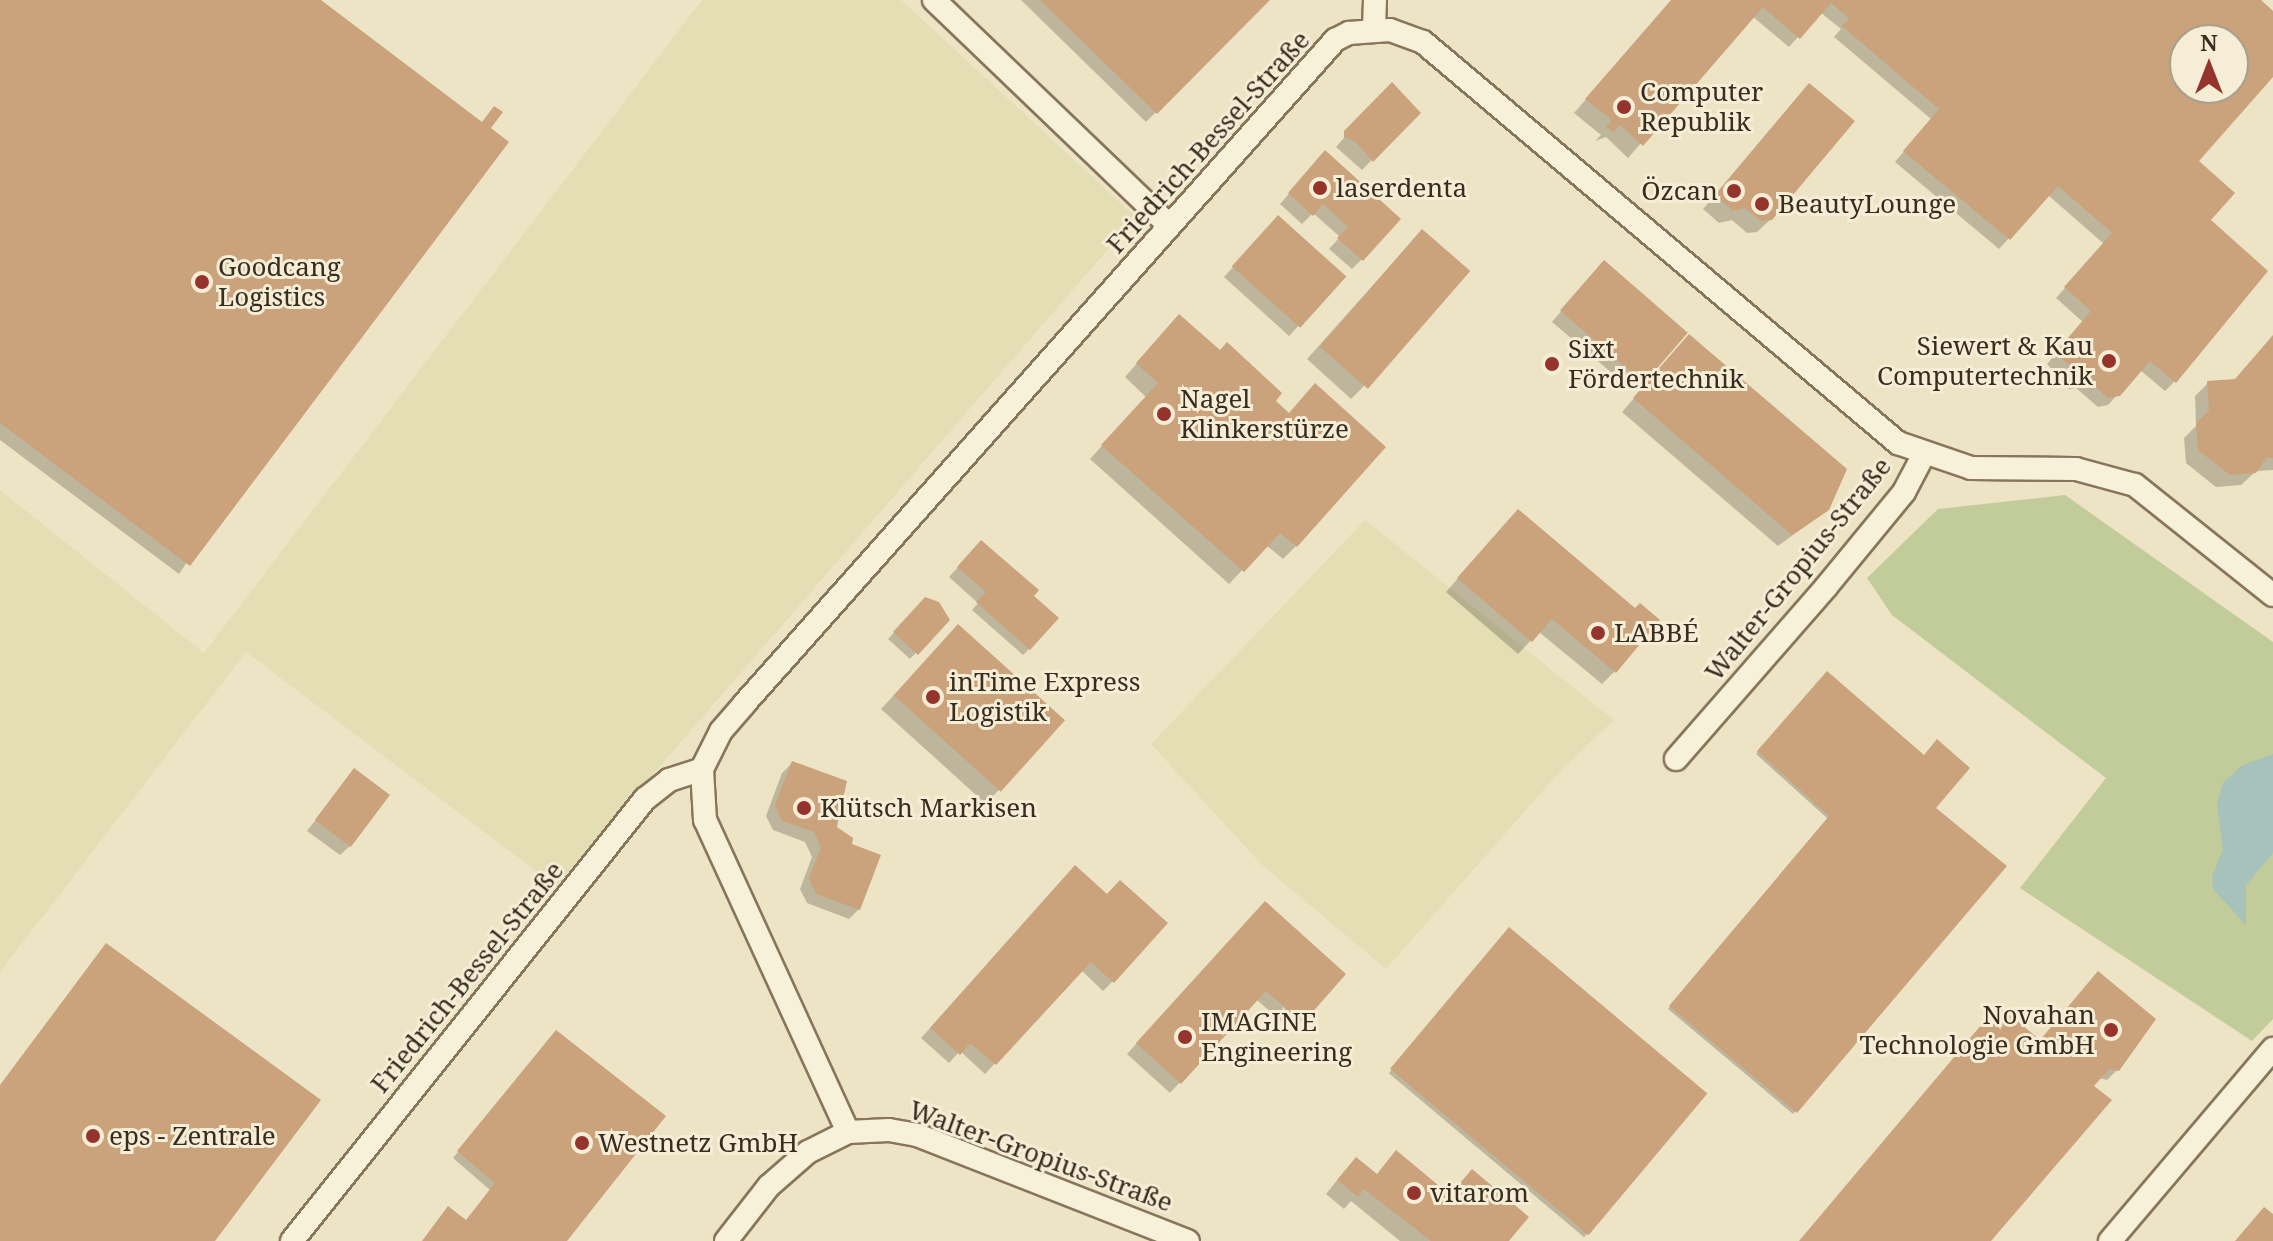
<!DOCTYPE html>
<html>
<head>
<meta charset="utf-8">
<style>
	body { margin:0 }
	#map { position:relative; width:2273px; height:1241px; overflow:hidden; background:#ede4c5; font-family:"Noto Serif",serif }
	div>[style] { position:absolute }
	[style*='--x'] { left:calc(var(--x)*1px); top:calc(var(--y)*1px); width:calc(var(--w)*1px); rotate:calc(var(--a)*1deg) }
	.farmland>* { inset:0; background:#e3deb3 }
	.green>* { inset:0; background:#c2cb9a }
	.water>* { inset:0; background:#a7c1bb }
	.shadow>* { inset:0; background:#0003; transform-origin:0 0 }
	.building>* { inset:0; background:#caa27c; transform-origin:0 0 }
	.roads { filter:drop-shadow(2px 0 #88765c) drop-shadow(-2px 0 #88765c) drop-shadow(0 2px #88765c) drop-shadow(0 -2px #88765c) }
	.street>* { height:22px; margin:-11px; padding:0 11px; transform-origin:11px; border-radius:11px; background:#f8f1d9 }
	.dots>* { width:22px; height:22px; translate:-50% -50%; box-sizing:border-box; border:4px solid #f5edd5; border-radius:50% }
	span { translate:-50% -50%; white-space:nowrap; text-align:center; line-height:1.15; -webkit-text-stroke:6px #f5edd5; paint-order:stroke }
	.poi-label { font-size:26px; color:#382d1f }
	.left { translate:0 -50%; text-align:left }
	.right { translate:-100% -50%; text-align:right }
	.street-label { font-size:26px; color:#382d1f }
	.north { position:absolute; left:2169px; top:24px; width:80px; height:80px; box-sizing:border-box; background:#f5edd5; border:2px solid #a9a08c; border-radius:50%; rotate:0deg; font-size:22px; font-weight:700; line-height:32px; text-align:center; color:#382d1f }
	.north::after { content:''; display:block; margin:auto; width:28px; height:36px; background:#95332d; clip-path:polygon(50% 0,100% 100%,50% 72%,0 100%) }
</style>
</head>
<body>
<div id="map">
	<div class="farmland">
		<div style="clip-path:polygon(702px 0,901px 0,1136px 217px,556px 886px,246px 652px,0 972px,0 490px,204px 653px)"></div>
		<div style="clip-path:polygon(1365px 520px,1614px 720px,1563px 768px,1386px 969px,1263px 866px,1151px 744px)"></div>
	</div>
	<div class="green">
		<div style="clip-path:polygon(2065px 495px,2273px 642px,2273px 1019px,2252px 1041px,2020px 888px,2106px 778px,1892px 615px,1867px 578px,1938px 509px)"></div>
	</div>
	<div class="water">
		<div style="clip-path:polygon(2273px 754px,2273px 853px,2246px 885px,2246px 925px,2213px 889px,2212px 876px,2223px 849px,2217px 804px,2223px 783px,2241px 766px)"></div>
	</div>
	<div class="shadow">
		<div style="clip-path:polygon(0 0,317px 0,482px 124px,179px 574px,0 440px)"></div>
		<div style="clip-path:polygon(1021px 0,1267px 0,1146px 122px)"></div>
		<div style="clip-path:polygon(evenodd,1672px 0,2258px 0,2273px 13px,2273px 73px,2196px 161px,2208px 220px,2174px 382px,2165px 391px,2140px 370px,2108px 405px,2098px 407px,2076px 388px,2069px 389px,2047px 364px,2083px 322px,2056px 298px,2104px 244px,2048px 195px,1999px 249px,1895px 162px,1931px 119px,1834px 37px,1841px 29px,1820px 12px,1789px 47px,1752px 16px,1628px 158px,1606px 137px,1595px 141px,1601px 135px,1574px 113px,1672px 0,2185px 40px,2233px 40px,2233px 88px,2185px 88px,2185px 40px)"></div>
		<div style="clip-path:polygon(1382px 94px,1418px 113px,1362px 170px,1336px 147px)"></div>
		<div style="clip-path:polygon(1796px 99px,1771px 219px,1757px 232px,1747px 233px,1732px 220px,1719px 223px,1703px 209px)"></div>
		<div style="clip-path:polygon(1325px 153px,1362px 259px,1352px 269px,1329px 249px,1340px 237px,1313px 213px,1302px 224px,1280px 204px)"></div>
		<div style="clip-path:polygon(1268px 228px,1343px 277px,1289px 336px,1224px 277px)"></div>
		<div style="clip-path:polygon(1409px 245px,1364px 386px,1351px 399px,1307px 359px)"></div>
		<div style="clip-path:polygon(1594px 272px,1642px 382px,1633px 391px,1552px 322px)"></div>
		<div style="clip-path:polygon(1166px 330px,1219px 352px,1273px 401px,1296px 546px,1283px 559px,1266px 545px,1229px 584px,1090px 459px,1146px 397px,1125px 377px)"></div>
		<div style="clip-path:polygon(2273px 336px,2273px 470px,2256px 471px,2241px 485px,2216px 487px,2186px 463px,2184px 438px,2196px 426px,2195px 396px,2208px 383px,2234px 381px)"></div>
		<div style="clip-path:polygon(1676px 350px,1828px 509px,1778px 546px,1622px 412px)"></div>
		<div style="clip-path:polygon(1505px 524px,1635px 611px,1614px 672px,1602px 684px,1539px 632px,1518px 654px,1446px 592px)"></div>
		<div style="clip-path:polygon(972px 552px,1029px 649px,1023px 655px,972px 610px,978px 603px,949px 577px)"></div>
		<div style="clip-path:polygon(925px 599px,943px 609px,948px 619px,910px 659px,888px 639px)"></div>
		<div style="clip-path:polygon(945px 640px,1062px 720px,986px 804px,881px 709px)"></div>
		<div style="clip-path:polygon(1827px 674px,1933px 809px,2004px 867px,1793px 1114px,1668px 1009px,1828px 819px,1756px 754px)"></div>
		<div style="clip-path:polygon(792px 763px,835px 827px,859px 909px,849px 919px,807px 903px,800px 889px,812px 857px,805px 842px,773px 830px,766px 816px,782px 773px)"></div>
		<div style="clip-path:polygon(354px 771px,350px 846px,340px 855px,307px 831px)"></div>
		<div style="clip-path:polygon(1066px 877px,1113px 981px,1103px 991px,1081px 970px,985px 1074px,960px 1051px,949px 1063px,921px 1038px)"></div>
		<div style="clip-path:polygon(1255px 913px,1301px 1021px,1292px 1031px,1256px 999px,1170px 1093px,1127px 1054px)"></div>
		<div style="left:1509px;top:930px;width:255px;height:187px;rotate:40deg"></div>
		<div style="clip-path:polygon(550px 1038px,564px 1241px,423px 1241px,465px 1222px,490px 1190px,453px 1158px)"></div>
		<div style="clip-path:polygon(2039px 1042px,2117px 1070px,2107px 1080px,2098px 1078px,1989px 1241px,1801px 1241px)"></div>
		<div style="clip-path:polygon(1384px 1166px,1506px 1241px,1400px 1241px,1351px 1201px,1344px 1209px,1326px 1194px,1343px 1173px,1376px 1176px)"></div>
	</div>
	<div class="building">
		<div style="clip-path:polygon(0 0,321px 0,482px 122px,494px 106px,503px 112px,491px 128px,509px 142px,190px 566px,0 423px)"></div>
		<div style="clip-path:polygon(1040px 0,1270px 0,1157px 114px)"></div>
		<div style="clip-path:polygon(evenodd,1671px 0,2261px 0,2273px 11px,2273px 77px,2199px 161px,2235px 193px,2211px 220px,2268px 271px,2176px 383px,2150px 361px,2120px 396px,2108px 398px,2087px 379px,2075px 377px,2075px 370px,2055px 353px,2091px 311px,2064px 287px,2112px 233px,2058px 186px,2010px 240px,1903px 151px,1939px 109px,1842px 26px,1849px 18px,1831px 3px,1800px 39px,1763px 7px,1643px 146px,1620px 125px,1614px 132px,1606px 127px,1612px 120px,1585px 99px,1671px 0,2185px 40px,2233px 40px,2233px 88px,2185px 88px,2185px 40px)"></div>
		<div style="clip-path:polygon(1392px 82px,1421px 113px,1373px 162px,1356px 142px,1344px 137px,1344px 131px)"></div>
		<div style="clip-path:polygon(1809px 83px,1855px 121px,1772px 220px,1761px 221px,1745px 208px,1733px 211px,1715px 195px)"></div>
		<div style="clip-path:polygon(1325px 150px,1401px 219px,1363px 261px,1337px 238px,1348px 227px,1323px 204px,1313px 216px,1288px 193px)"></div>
		<div style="left:1278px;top:215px;width:92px;height:69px;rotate:42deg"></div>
		<div style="left:1422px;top:229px;width:64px;height:156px;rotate:41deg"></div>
		<div style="left:1604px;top:260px;width:111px;height:67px;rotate:41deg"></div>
		<div style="clip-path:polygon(1179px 314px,1220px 350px,1227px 342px,1282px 393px,1276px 401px,1289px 413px,1315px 383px,1386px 447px,1297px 547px,1280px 533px,1244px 572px,1101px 445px,1158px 383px,1136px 363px)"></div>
		<div style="clip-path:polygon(1689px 334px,1847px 469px,1829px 510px,1800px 530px,1792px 535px,1633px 398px)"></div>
		<div style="clip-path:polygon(2273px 335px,2273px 458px,2266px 458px,2256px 473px,2230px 475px,2198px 450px,2196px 423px,2209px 411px,2207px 381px,2235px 379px)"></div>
		<div style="clip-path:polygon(1518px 509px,1635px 608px,1640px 603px,1660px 620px,1616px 673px,1552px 619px,1532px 642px,1457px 578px)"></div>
		<div style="clip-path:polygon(981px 540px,1039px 590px,1034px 596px,1059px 618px,1030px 650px,976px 602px,986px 592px,957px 567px)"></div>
		<div style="clip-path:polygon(925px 597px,939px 602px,950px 620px,918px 655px,893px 632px)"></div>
		<div style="left:958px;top:624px;width:144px;height:96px;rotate:42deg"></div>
		<div style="clip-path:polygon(1827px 671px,1924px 755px,1937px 739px,1970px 768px,1936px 808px,2007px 866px,1797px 1113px,1669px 1006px,1829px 816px,1757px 751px)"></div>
		<div style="clip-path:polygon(792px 761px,847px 781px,837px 827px,853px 838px,852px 844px,881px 855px,860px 910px,816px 894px,809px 878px,821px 847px,814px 832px,782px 821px,775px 805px)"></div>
		<div style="left:354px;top:768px;width:45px;height:65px;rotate:37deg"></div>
		<div style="clip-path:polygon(1075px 865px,1107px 894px,1120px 880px,1168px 923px,1114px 983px,1091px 962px,996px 1065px,970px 1043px,960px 1055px,930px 1028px)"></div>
		<div style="clip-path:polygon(1265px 901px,1346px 974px,1303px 1023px,1266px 991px,1181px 1084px,1136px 1043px)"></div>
		<div style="left:1509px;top:927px;width:259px;height:185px;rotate:40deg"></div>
		<div style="clip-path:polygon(106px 943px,321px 1100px,215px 1241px,0 1241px,0 1085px)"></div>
		<div style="clip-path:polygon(2098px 971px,2156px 1019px,2119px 1071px,2109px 1069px,2094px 1086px,2112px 1100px,1991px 1241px,1799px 1241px,1998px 1005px,2040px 1040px)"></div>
		<div style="clip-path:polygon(556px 1030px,666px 1116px,567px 1241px,422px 1241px,448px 1206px,466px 1220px,495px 1183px,457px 1151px)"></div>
		<div style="clip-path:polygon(1396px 1150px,1450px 1195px,1472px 1169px,1529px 1217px,1509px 1241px,1431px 1241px,1364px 1189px,1358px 1197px,1337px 1180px,1356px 1157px,1377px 1174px)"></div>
		<div style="clip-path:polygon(2264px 1207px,2273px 1214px,2273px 1241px,2235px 1241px)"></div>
	</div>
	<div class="roads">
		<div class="street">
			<div style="--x:934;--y:0;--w:325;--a:43.8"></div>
			<div style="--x:1374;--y:28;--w:28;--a:-88"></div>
			<div style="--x:1676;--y:759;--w:228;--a:-48.9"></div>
			<div style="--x:1826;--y:587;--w:123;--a:-50.6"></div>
			<div style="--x:1904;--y:492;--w:43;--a:-62.2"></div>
			<div style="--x:848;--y:1132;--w:343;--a:-114.6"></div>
			<div style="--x:705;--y:820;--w:51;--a:-93.4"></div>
			<div style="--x:702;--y:769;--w:42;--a:-63.4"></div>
			<div style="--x:721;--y:731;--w:37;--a:-49"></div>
			<div style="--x:745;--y:703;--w:888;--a:-48.33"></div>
			<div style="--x:1335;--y:40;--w:16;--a:-27"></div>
			<div style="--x:1349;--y:33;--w:41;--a:-4.2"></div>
			<div style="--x:1390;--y:30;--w:35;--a:20"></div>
			<div style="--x:1423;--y:42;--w:622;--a:40.17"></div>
			<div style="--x:1898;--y:443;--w:77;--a:18.9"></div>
			<div style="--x:1971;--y:468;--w:105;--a:0.5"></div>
			<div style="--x:2076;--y:469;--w:61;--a:15.2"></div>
			<div style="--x:2135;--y:485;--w:176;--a:38.6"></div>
			<div style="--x:292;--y:1241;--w:566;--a:-51.39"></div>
			<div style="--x:645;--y:799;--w:31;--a:-38"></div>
			<div style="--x:669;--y:780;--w:35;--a:-18"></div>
			<div style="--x:726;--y:1241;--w:70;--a:-52"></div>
			<div style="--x:769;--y:1186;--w:52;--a:-41.1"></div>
			<div style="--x:808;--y:1152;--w:45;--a:-26.6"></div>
			<div style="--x:848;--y:1132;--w:41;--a:-2.8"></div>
			<div style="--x:889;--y:1130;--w:28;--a:10"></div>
			<div style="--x:917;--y:1135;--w:291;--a:21.4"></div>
			<div style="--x:2110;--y:1241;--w:252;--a:-49.7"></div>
		</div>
	</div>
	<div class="dots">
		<div style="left:1624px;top:107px;background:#95332d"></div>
		<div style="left:1320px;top:188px;background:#95332d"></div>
		<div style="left:1734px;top:191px;background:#95332d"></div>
		<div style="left:1762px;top:204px;background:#95332d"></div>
		<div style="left:202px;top:282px;background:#95332d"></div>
		<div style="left:2109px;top:361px;background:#95332d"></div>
		<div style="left:1552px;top:364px;background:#95332d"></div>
		<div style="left:1164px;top:414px;background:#95332d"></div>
		<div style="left:1598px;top:633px;background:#95332d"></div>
		<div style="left:933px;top:697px;background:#95332d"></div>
		<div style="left:804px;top:808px;background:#95332d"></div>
		<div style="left:2111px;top:1030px;background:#95332d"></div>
		<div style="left:1185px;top:1037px;background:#95332d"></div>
		<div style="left:93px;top:1136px;background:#95332d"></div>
		<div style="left:582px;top:1143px;background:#95332d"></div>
		<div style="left:1414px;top:1193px;background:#95332d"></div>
	</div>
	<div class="poi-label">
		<span class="left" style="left:1640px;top:107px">Computer<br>Republik</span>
		<span class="left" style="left:1336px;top:188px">laserdenta</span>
		<span class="right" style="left:1718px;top:191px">Özcan</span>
		<span class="left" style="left:1778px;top:204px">BeautyLounge</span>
		<span class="left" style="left:218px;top:282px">Goodcang<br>Logistics</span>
		<span class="right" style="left:2093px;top:361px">Siewert &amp; Kau<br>Computertechnik</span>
		<span class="left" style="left:1568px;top:364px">Sixt<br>Fördertechnik</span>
		<span class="left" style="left:1180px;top:414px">Nagel<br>Klinkerstürze</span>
		<span class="left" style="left:1614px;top:633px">LABBÉ</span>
		<span class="left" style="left:949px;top:697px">inTime Express<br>Logistik</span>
		<span class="left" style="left:820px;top:808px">Klütsch Markisen</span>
		<span class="right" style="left:2095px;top:1030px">Novahan<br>Technologie GmbH</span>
		<span class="left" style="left:1201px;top:1037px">IMAGINE<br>Engineering</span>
		<span class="left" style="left:109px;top:1136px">eps - Zentrale</span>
		<span class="left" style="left:598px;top:1143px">Westnetz GmbH</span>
		<span class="left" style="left:1430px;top:1193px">vitarom</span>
	</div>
	<div class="street-label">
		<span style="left:1208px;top:142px;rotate:-48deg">Friedrich-Bessel-Straße</span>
		<span style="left:1798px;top:569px;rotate:-51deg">Walter-Gropius-Straße</span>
		<span style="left:467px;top:977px;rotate:-51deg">Friedrich-Bessel-Straße</span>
		<span style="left:1041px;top:1156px;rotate:20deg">Walter-Gropius-Straße</span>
	</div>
	<div class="north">N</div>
</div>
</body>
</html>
